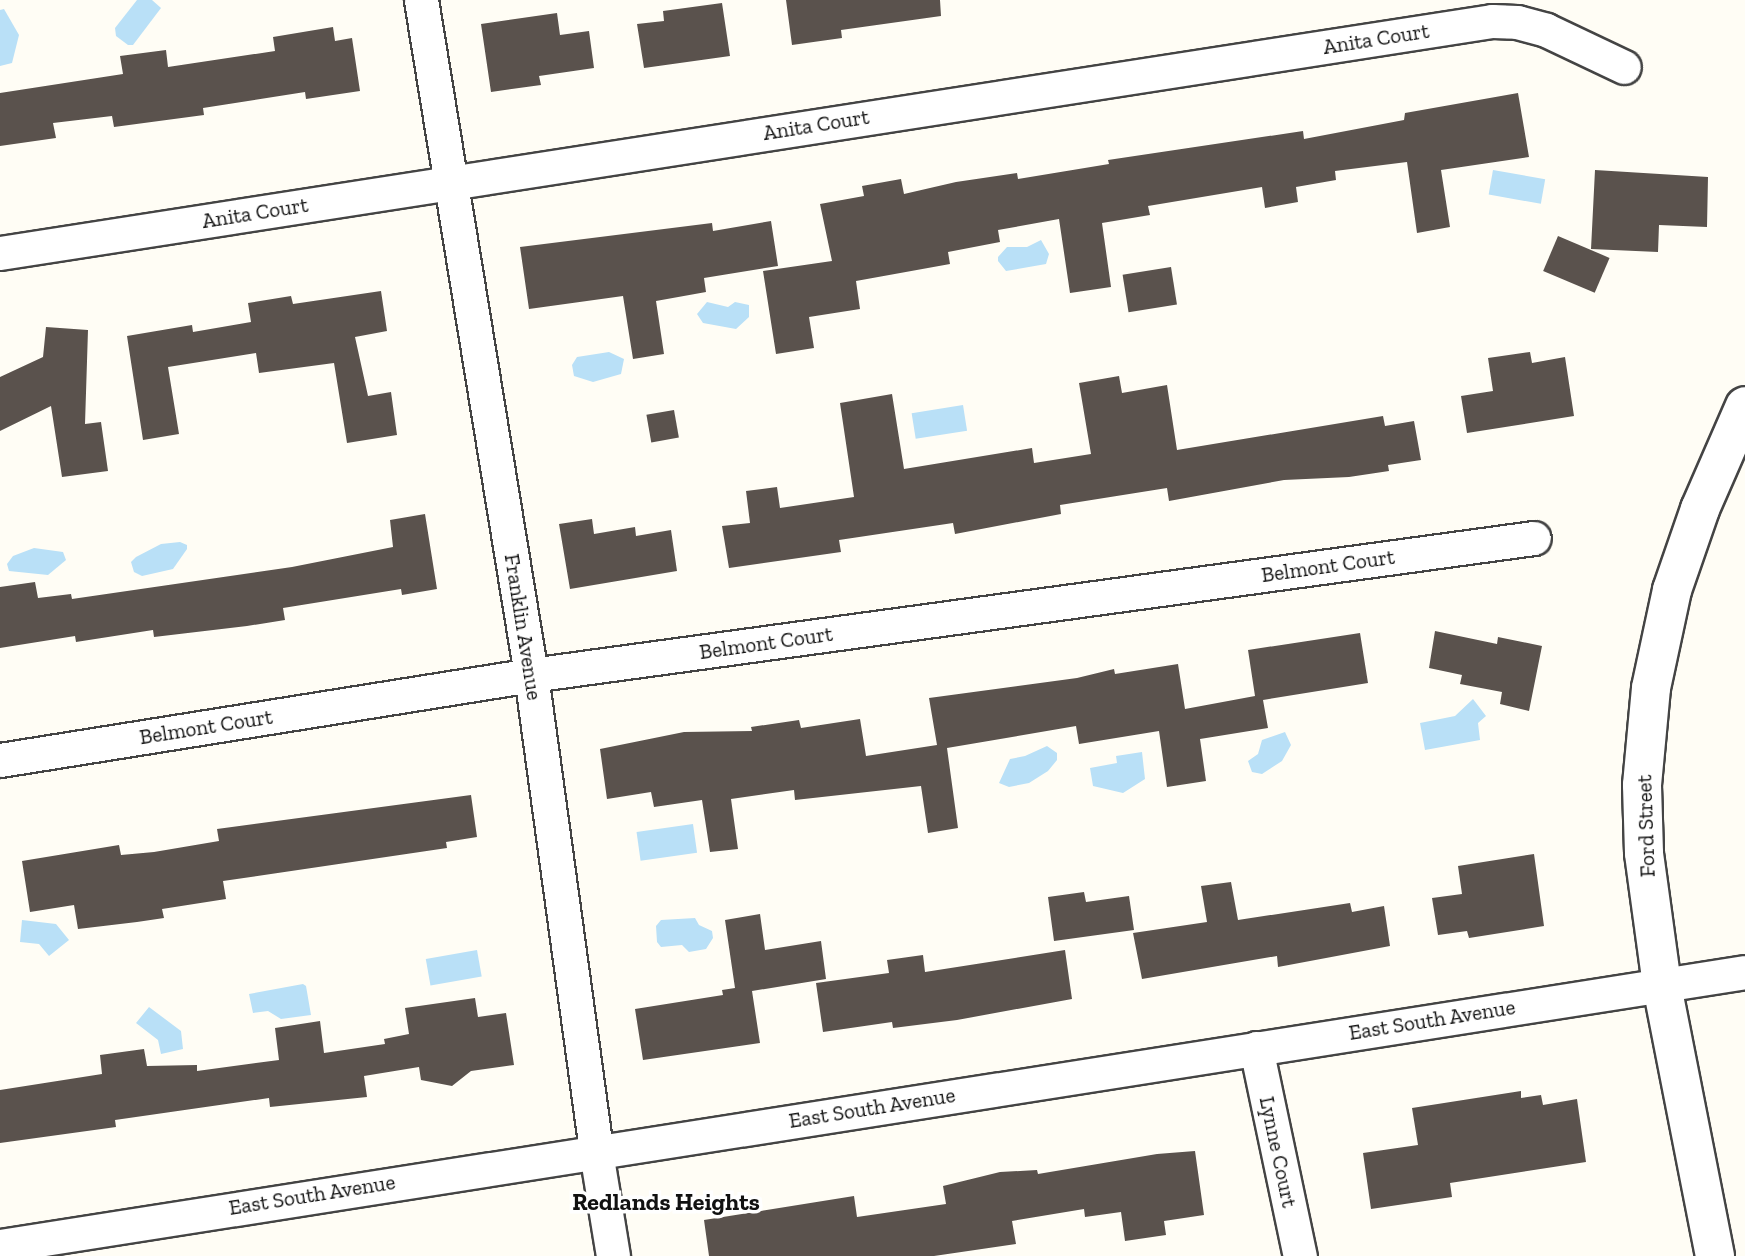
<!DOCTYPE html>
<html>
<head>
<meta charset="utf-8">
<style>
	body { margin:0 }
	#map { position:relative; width:1745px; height:1256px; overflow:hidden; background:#fffdf5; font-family:"Zilla Slab",serif }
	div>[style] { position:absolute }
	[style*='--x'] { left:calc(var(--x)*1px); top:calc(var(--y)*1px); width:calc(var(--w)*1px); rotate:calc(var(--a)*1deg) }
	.water>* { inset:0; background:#b9e0f7; transform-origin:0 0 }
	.building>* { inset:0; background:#5a524d; transform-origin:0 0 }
	.roads { filter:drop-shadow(2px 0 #444) drop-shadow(-2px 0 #444) drop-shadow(0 2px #444) drop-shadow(0 -2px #444) }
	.minor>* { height:33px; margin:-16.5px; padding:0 16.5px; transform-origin:16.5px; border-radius:16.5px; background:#fff }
	.tertiary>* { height:38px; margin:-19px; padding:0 19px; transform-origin:19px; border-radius:19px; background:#fff }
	span { translate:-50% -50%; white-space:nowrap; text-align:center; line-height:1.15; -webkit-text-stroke:7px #fff; paint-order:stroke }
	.street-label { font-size:21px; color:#111 }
	.quarter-label { font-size:24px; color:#111; font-weight:700 }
</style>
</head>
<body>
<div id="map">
	<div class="water">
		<div style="clip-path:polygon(137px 0,152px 0,161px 8px,133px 45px,128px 45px,116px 36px,115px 28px)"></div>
		<div style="clip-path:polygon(4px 9px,19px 35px,12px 63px,0 66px,0 10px)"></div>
		<div style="left:1493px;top:170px;width:53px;height:25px;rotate:10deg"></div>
		<div style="clip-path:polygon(1041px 240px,1049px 254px,1046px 264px,1006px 271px,998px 261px,998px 257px,1007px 247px,1027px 247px)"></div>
		<div style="clip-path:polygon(707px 302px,728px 307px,735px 302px,749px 305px,749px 317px,736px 329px,703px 323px,697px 314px)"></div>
		<div style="clip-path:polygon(609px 352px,624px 359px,621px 374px,593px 382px,574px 376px,572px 365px,577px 357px)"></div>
		<div style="left:963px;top:405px;width:26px;height:52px;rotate:81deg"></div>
		<div style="clip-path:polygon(180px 542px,187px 545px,187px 549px,173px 569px,142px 576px,134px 572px,131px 562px,136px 557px,161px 544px)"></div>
		<div style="clip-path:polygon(34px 548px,63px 552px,66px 560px,48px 575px,9px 571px,7px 564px,13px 556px)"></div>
		<div style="clip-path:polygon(1473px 699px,1486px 716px,1478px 723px,1480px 740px,1425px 750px,1420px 723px,1455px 716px)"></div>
		<div style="clip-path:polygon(1285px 732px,1291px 745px,1282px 761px,1262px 774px,1252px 772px,1248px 761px,1258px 754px,1262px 740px)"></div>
		<div style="clip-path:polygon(1047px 746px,1057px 753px,1057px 760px,1048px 771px,1029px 783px,1009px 787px,999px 783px,1010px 759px,1025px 756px)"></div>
		<div style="clip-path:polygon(1142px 752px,1145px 779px,1123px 793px,1093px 786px,1090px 768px,1117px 763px,1116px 756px)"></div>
		<div style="left:693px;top:824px;width:29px;height:57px;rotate:82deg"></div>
		<div style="clip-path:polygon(695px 918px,699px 925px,712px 931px,713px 938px,706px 949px,689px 952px,682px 945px,661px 947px,657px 942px,656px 926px,661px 920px)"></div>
		<div style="clip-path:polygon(22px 920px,56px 924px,69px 940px,49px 956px,39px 944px,20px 942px)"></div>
		<div style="left:477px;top:950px;width:27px;height:52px;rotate:80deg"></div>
		<div style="clip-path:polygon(303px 984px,306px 986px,311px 1015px,281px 1019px,268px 1011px,253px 1013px,249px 994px)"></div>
		<div style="clip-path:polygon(149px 1007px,181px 1031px,183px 1049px,161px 1054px,158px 1040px,136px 1023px)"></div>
	</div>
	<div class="building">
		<div style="clip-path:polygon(786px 0,940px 0,941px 16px,841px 30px,842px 38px,792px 45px)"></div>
		<div style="clip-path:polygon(722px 3px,730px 56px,644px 68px,637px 24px,664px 21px,663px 11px)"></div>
		<div style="clip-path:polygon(557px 13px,560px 35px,589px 31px,594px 68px,539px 76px,541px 85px,491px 92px,481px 24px)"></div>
		<div style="clip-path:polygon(333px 27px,335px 41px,352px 38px,360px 91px,306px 99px,305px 92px,203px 108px,204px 115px,114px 127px,112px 116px,53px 123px,56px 138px,0 146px,0 93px,123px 74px,120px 56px,166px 50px,168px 67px,275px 51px,273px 37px)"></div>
		<div style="clip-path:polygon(1518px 93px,1529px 157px,1441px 170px,1450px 227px,1417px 233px,1407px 162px,1335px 171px,1336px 180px,1296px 187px,1298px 202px,1265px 208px,1262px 187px,1148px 206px,1150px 215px,1102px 223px,1111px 287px,1070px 293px,1059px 219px,998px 230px,1000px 242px,948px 252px,950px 264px,856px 281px,860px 309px,809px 317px,814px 348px,776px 354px,763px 271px,832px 261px,820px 204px,864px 196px,862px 186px,901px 179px,904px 194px,956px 182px,1017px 173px,1018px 179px,1109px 164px,1108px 160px,1303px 131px,1304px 139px,1404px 120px,1405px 113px)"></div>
		<div style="clip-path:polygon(1595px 170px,1708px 177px,1707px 227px,1659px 225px,1658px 252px,1591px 249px)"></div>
		<div style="clip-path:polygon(771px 221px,778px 266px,704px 278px,706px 292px,656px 301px,664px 354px,633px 359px,623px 296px,529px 309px,520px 247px,712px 223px,713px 231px)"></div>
		<div style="left:1558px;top:236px;width:56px;height:38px;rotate:23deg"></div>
		<div style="left:1171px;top:267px;width:38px;height:49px;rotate:81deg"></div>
		<div style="clip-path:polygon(381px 291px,387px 331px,355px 337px,368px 396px,391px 392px,397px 435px,347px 443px,334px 363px,259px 373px,256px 353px,168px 367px,179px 434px,143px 440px,127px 336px,192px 325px,193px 332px,251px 322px,248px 303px,291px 296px,293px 304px)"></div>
		<div style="clip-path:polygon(46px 327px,88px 330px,85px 424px,101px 422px,108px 471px,62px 477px,51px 406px,0 431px,0 377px,43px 357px)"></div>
		<div style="clip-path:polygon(1530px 352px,1532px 363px,1565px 357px,1574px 416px,1467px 433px,1461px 396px,1493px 391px,1488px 358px)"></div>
		<div style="clip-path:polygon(1119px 376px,1122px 393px,1167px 385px,1177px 450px,1383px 416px,1385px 426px,1414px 421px,1421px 460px,1388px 465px,1389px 471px,1349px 477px,1284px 480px,1169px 501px,1167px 488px,1060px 505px,1061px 514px,955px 534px,953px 523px,839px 540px,841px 552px,729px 568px,722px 526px,750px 523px,746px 491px,777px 487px,780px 508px,854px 497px,840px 403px,892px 394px,904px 469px,1032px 448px,1034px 463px,1091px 454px,1079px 383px)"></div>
		<div style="left:674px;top:410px;width:28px;height:28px;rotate:80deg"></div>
		<div style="clip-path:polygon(425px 514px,437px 589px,402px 595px,401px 589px,283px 608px,285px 620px,247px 626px,154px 637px,153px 630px,76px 642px,75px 636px,0 648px,0 587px,35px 582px,38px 598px,71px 594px,72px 599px,292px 567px,393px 547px,390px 520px)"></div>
		<div style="clip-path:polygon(592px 519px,594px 534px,635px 527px,636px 536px,671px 530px,677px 571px,570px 589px,559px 524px)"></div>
		<div style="clip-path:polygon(1435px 631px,1497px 644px,1498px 637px,1542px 646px,1529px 711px,1500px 704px,1502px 692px,1460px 684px,1462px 675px,1429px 668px)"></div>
		<div style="clip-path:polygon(1360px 633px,1368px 683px,1263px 700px,1268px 728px,1200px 739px,1206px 781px,1167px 787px,1159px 731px,1079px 744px,1076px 726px,947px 748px,958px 828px,928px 833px,921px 786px,795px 800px,794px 790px,731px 799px,738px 849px,710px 852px,702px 800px,654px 807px,651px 792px,607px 799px,600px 749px,684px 732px,752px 731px,751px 727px,799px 720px,801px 728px,860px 719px,866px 756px,937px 745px,929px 698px,1077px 678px,1114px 669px,1115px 674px,1178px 664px,1185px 709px,1255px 696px,1248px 650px)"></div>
		<div style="clip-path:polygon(471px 795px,477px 837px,446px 842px,447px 848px,223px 881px,226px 899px,162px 909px,164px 918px,137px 922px,78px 929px,74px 905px,30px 912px,22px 861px,119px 845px,121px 855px,154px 852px,219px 841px,217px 829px)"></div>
		<div style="clip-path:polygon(1534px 854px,1544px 926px,1469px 938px,1467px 931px,1438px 935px,1432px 898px,1462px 894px,1458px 866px)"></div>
		<div style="clip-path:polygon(1231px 882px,1238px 920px,1350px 903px,1352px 912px,1384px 906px,1390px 946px,1278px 967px,1277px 956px,1142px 979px,1133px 933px,1207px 922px,1201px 886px)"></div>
		<div style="clip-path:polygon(1084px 892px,1086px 902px,1129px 896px,1134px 930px,1054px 941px,1048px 897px)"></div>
		<div style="clip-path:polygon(760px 914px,765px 950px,821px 941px,826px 979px,752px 991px,760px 1043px,643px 1060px,635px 1009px,723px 995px,722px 990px,735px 988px,725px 920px)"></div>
		<div style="clip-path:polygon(1065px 950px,1072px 999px,957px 1020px,893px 1028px,892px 1022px,823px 1032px,816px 983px,889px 973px,887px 960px,923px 955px,925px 972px)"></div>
		<div style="clip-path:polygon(475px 998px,478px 1017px,506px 1013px,514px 1065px,471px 1071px,452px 1086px,421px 1080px,419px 1067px,364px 1076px,367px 1097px,270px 1107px,269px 1098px,115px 1120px,116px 1127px,0 1143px,0 1090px,102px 1074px,100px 1055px,144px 1049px,147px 1066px,197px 1065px,197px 1071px,279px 1060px,275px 1028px,320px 1021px,324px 1053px,385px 1044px,384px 1039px,409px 1034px,405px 1008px)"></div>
		<div style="clip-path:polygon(1521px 1091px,1521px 1098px,1541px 1095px,1543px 1105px,1577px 1099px,1586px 1162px,1450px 1183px,1452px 1197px,1371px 1209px,1363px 1153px,1418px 1145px,1412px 1108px)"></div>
		<div style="clip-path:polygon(1195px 1151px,1204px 1215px,1164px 1221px,1166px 1235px,1125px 1241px,1121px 1212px,1085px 1217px,1084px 1209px,1012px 1221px,1016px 1244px,934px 1256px,709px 1256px,704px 1220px,854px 1196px,857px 1217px,946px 1204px,943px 1186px,1000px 1172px,1037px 1170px,1038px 1174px,1157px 1154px)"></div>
	</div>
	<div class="roads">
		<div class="minor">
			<div style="--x:421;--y:0;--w:684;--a:80.74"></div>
			<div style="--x:531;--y:675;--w:481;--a:82.2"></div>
			<div style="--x:596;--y:1152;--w:105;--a:80.7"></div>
			<div style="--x:0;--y:253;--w:1510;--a:-8.84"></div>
			<div style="--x:1492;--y:21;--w:25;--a:2"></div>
			<div style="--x:1517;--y:22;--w:30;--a:15"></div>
			<div style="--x:1546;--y:30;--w:86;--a:25.4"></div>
			<div style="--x:0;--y:760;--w:538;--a:-9.09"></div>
			<div style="--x:531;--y:675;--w:1012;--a:-7.78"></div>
			<div style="--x:1256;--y:1048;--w:213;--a:78.1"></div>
			<div style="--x:0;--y:1246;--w:1766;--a:-8.92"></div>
		</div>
		<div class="tertiary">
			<div style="--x:1715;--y:1256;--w:276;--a:-101.1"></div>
			<div style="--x:1662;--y:985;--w:133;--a:-97.8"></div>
			<div style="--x:1644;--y:853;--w:68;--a:-91.7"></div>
			<div style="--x:1642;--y:785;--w:97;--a:-84.7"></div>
			<div style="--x:1651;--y:688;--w:100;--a:-77.9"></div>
			<div style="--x:1672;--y:590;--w:86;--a:-70.9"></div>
			<div style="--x:1700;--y:509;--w:112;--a:-66.4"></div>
		</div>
	</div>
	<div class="street-label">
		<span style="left:1376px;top:39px;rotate:-9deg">Anita Court</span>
		<span style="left:816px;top:125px;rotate:-9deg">Anita Court</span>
		<span style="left:255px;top:213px;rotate:-9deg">Anita Court</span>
		<span style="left:1328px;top:566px;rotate:-8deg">Belmont Court</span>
		<span style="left:523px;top:627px;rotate:81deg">Franklin Avenue</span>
		<span style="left:766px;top:643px;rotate:-8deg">Belmont Court</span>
		<span style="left:206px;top:727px;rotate:-9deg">Belmont Court</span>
		<span style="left:1646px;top:826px;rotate:-92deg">Ford Street</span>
		<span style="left:1432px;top:1020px;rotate:-9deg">East South Avenue</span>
		<span style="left:872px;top:1108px;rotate:-9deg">East South Avenue</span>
		<span style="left:1278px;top:1152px;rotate:78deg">Lynne Court</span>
		<span style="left:312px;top:1195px;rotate:-9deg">East South Avenue</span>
	</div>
	<div class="quarter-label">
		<span style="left:666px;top:1202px">Redlands Heights</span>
	</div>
</div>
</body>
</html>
